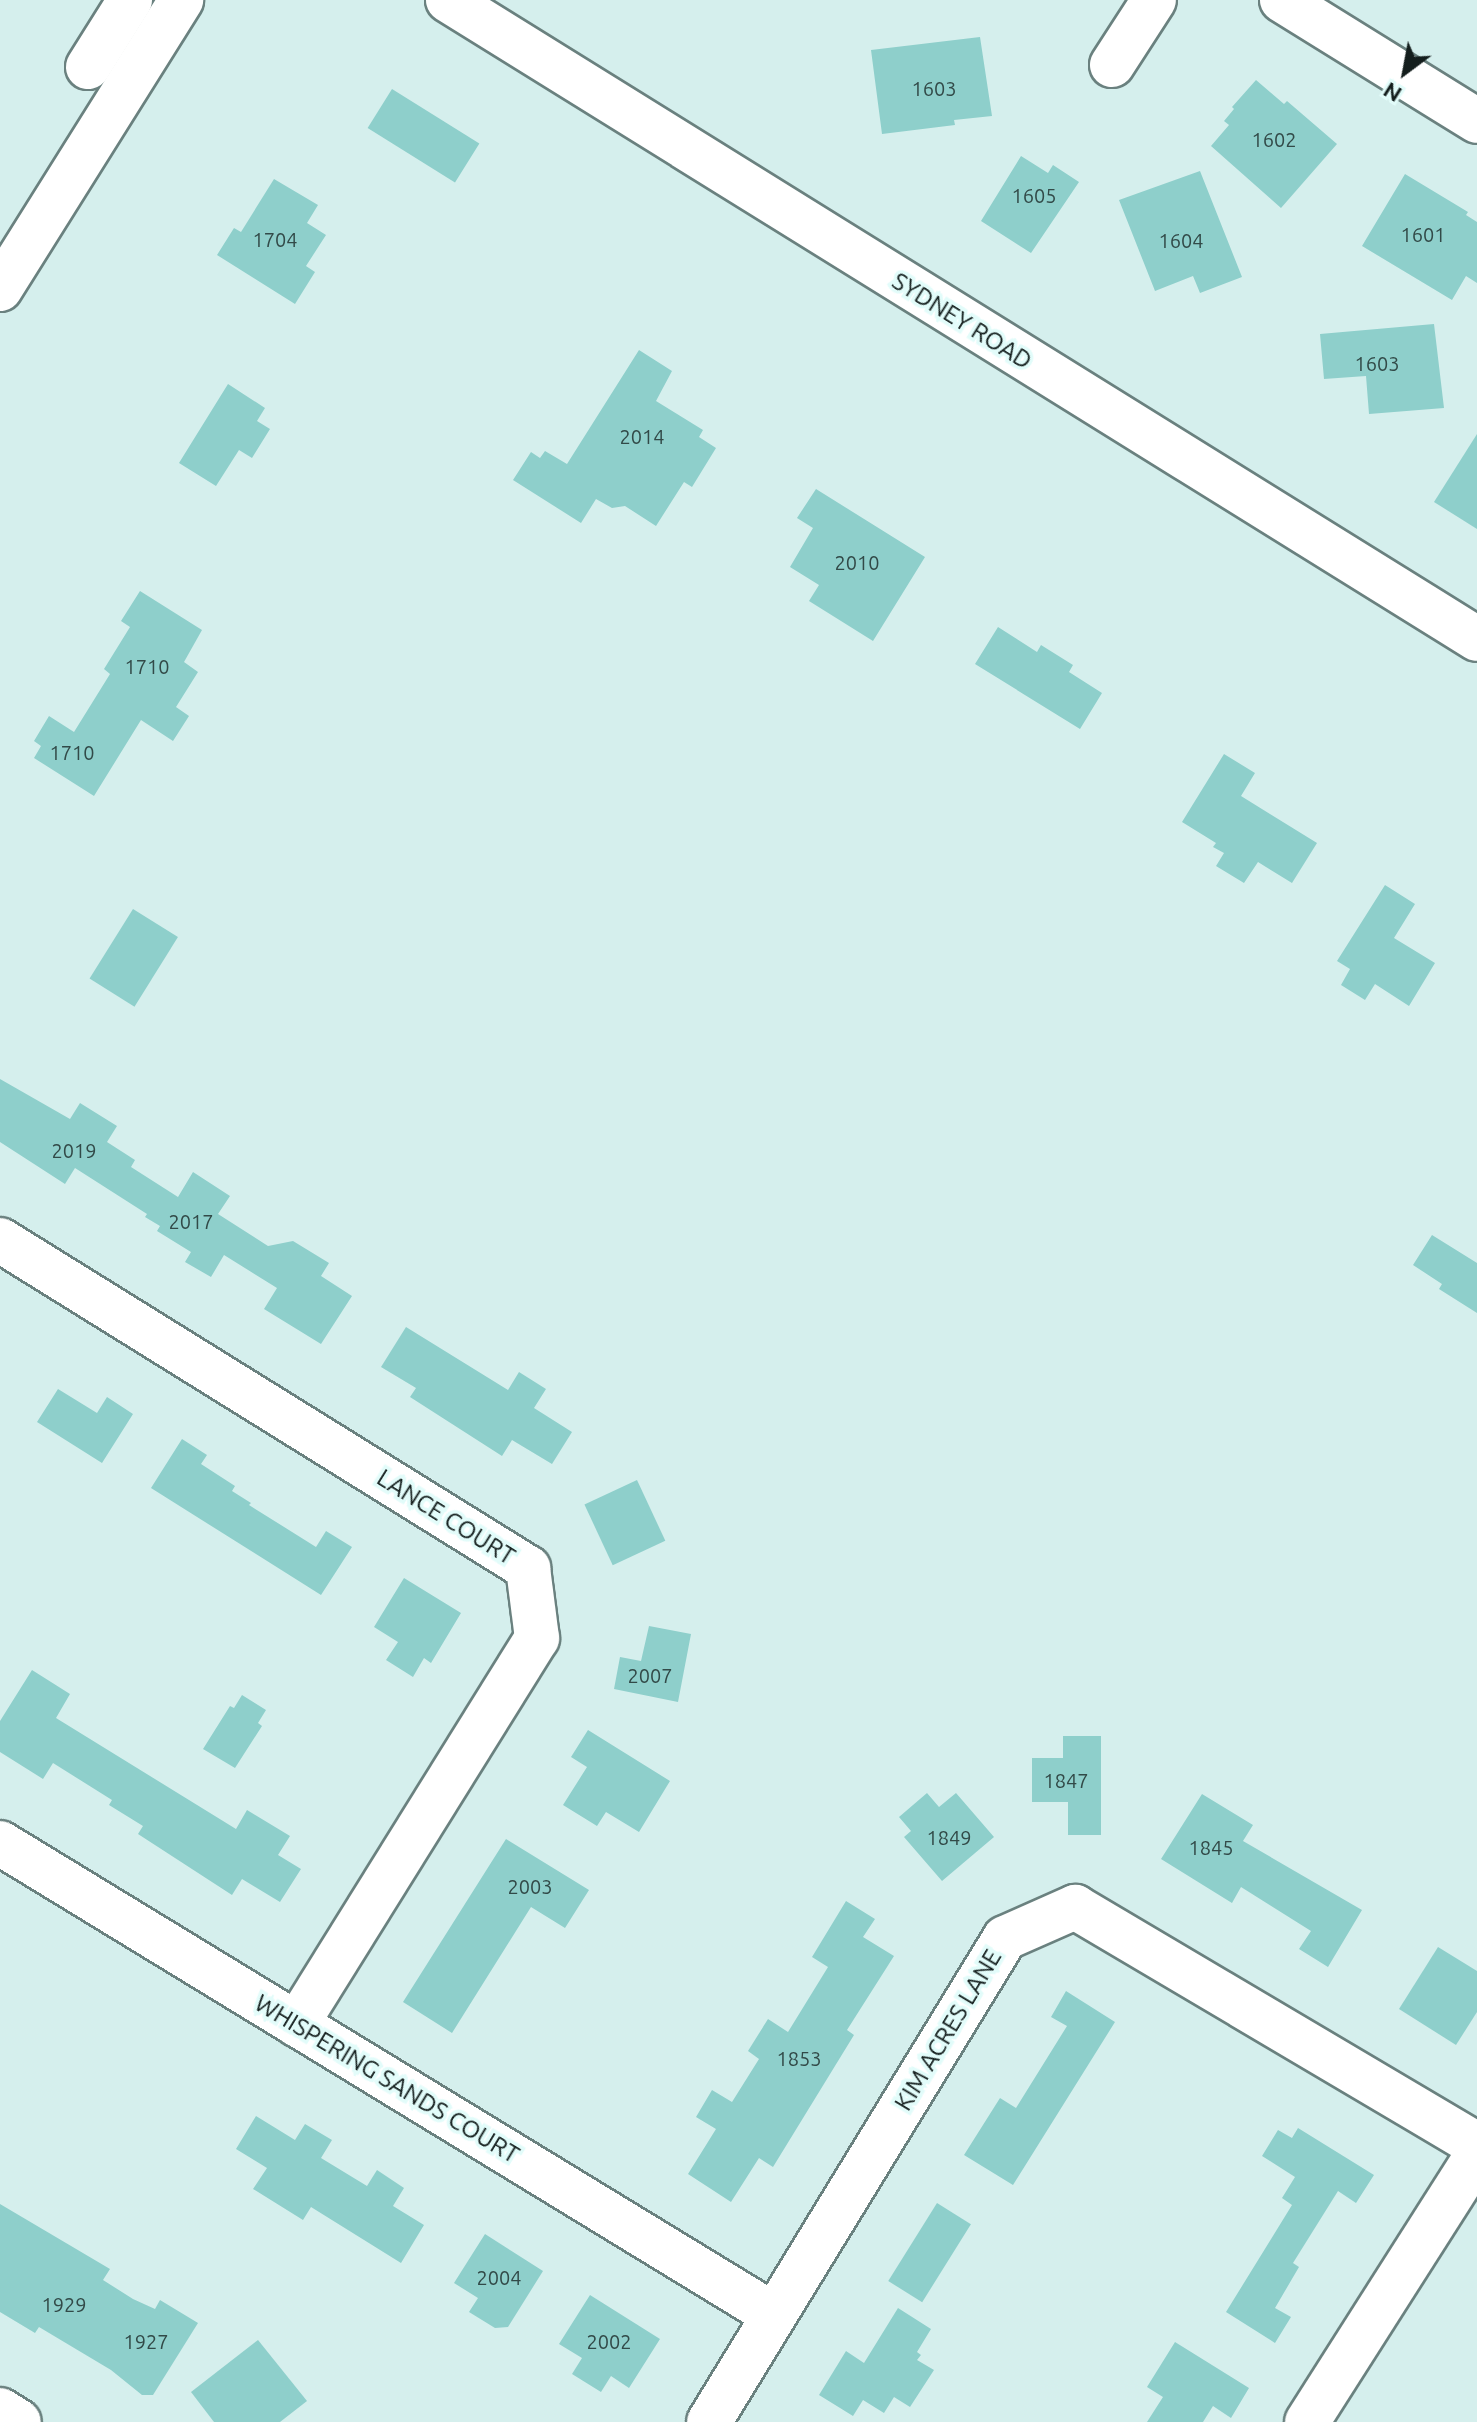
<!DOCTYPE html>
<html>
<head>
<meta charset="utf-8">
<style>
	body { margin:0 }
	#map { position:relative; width:1477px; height:2422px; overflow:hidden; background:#d5efed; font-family:Ubuntu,sans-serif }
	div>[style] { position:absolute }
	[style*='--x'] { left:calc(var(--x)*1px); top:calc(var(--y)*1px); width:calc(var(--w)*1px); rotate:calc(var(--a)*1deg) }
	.building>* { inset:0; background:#8ecfcb; transform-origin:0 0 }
	.roads { filter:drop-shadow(2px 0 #6a817f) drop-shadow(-2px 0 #6a817f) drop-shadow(0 2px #6a817f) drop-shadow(0 -2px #6a817f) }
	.minor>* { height:44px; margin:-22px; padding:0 22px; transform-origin:22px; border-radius:22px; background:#fff }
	span { translate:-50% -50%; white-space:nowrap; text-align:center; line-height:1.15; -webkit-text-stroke:7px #e2fcfa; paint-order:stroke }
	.number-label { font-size:20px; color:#324a48 }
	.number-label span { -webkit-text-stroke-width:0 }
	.street-label { font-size:24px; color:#141e1d }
	.north { position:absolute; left:1365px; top:32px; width:80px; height:80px; -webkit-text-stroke:6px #e2fcfa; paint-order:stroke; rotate:212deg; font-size:22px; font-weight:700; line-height:32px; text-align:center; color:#141e1d }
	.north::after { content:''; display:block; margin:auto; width:28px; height:36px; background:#141e1d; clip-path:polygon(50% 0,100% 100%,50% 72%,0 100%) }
</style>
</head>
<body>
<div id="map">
	<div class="building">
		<div style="clip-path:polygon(980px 37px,992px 116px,954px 120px,955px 125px,882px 134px,871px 50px)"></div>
		<div style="clip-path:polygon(1256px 80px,1284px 104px,1287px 101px,1337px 144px,1281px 208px,1211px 146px,1229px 125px,1224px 121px,1234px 109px,1232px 107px)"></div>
		<div style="left:392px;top:89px;width:103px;height:46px;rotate:32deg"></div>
		<div style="clip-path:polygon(1021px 156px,1048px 173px,1053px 165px,1079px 182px,1031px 253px,981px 221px)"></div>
		<div style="clip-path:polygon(1200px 171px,1242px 277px,1200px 293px,1193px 276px,1155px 291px,1119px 200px)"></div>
		<div style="clip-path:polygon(1405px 174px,1468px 212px,1466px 215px,1477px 222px,1477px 283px,1466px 276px,1452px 300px,1362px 246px)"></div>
		<div style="clip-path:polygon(274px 179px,318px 205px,307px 223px,326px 235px,306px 266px,315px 272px,295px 304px,217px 255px,234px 228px,241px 232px)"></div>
		<div style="clip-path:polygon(1434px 324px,1444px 408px,1369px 414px,1366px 376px,1324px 379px,1320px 334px)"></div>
		<div style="clip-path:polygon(639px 350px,672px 371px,656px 401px,703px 430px,699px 437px,716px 448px,692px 487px,684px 482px,656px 526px,625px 506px,612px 508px,596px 499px,581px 523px,513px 480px,531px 452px,540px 458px,545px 451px,567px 464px)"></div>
		<div style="clip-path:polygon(228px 384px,265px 408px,257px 421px,270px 429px,252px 458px,239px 450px,216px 486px,179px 463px)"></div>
		<div style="clip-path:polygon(1477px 434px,1477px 529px,1434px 502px)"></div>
		<div style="clip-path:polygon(816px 489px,925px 557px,873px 641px,809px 601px,819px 585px,790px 567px,813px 528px,797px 518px)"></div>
		<div style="clip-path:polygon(140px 591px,202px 630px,184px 662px,198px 672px,176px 707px,189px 716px,173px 741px,141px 720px,94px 796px,34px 758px,41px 746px,34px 741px,49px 716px,74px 732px,110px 674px,104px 669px,130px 627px,121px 621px)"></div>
		<div style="clip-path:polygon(998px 627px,1037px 652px,1041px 645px,1073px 665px,1069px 672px,1102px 693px,1080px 729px,975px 664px)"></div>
		<div style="clip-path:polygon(1224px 754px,1255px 773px,1241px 796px,1317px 843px,1292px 883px,1258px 862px,1244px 883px,1216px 866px,1224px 853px,1213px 847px,1216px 843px,1182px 822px)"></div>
		<div style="clip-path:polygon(1385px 885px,1415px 904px,1394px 938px,1435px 963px,1409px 1006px,1375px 984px,1365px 1000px,1341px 985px,1350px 969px,1337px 961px)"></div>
		<div style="left:133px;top:909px;width:53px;height:82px;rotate:32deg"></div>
		<div style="clip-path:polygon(0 1079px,70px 1119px,80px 1103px,117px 1126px,107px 1142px,135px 1160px,131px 1167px,178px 1197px,193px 1172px,230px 1196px,218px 1214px,268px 1246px,293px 1241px,329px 1263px,321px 1276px,352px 1296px,321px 1344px,264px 1309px,277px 1288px,224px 1255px,211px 1277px,185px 1262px,191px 1252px,157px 1231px,160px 1226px,145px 1217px,147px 1214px,75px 1168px,65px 1184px,0 1142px)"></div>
		<div style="clip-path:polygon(1432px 1235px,1477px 1263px,1477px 1313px,1439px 1289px,1442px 1284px,1413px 1265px)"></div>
		<div style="clip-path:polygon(406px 1327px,508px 1390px,519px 1372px,546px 1389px,534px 1408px,572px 1432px,552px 1464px,512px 1440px,502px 1456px,410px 1397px,416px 1388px,381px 1367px)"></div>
		<div style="clip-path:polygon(58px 1389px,97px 1413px,107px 1397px,133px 1414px,102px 1463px,37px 1422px)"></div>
		<div style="clip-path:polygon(182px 1439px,207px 1455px,201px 1464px,235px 1486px,232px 1491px,251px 1503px,249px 1505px,316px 1547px,326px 1531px,352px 1547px,321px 1595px,151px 1488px)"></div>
		<div style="left:637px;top:1480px;width:67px;height:58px;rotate:65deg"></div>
		<div style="clip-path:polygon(404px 1578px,461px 1613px,431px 1663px,424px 1658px,413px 1677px,386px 1660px,398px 1642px,374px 1627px)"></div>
		<div style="clip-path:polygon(649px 1626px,691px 1634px,678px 1702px,614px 1689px,620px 1657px,641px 1661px)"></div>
		<div style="clip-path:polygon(32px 1670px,70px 1694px,56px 1718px,236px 1829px,247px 1810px,290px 1836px,278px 1855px,301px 1869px,280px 1902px,242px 1879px,232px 1895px,138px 1834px,143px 1826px,109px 1805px,112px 1800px,53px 1763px,43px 1779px,0 1752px,0 1721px)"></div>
		<div style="clip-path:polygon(242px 1695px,266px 1710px,258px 1723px,262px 1726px,235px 1768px,203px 1749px,230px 1706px,234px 1708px)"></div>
		<div style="clip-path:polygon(588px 1730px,670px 1781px,639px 1832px,606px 1812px,597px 1826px,563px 1805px,587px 1767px,571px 1757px)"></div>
		<div style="clip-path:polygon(1063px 1736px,1101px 1736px,1101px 1835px,1068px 1835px,1068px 1802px,1032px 1802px,1032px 1758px,1063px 1758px)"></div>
		<div style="clip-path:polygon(927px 1793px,939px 1807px,956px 1793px,994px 1837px,942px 1881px,904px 1837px,911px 1831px,899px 1817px)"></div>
		<div style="clip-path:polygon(1202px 1794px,1253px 1825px,1243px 1841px,1362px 1910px,1328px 1967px,1299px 1949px,1311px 1931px,1241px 1887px,1232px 1903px,1161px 1859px)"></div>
		<div style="clip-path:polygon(506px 1839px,589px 1890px,565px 1928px,531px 1907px,452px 2033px,403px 2002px)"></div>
		<div style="clip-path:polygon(846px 1901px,875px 1919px,863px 1937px,894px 1956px,847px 2030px,854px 2035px,773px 2167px,759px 2158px,731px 2202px,688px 2174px,716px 2129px,696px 2117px,712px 2090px,732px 2102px,759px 2059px,748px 2051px,768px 2019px,788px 2032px,828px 1967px,812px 1957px)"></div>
		<div style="clip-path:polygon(1438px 1947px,1477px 1971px,1477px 2012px,1456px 2045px,1399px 2009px)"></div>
		<div style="clip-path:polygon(1066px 1991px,1115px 2022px,1013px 2185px,964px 2155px,1000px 2098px,1016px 2108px,1067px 2026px,1051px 2017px)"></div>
		<div style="clip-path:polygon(256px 2116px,295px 2140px,305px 2124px,332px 2140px,321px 2158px,367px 2186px,377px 2170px,404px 2188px,393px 2206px,424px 2225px,401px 2263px,311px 2207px,303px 2220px,253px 2189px,267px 2168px,236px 2149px)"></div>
		<div style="clip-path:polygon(1298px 2128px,1374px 2175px,1356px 2203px,1338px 2191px,1293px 2263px,1299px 2267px,1275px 2308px,1291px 2317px,1275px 2343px,1226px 2312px,1292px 2205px,1282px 2198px,1295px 2177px,1262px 2156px,1278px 2130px,1292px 2138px)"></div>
		<div style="left:937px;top:2203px;width:40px;height:92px;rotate:32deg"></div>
		<div style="clip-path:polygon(0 2204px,110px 2269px,103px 2280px,133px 2299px,155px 2309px,160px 2300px,198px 2323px,153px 2395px,142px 2395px,111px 2370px,39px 2327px,35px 2333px,0 2312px)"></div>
		<div style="clip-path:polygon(485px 2234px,543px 2271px,508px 2327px,495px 2328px,469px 2312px,478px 2298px,454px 2283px)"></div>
		<div style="clip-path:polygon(590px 2295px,660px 2339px,629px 2388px,611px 2376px,601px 2392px,572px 2374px,582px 2358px,559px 2344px)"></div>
		<div style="clip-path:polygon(898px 2308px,931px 2329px,917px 2352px,921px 2355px,917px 2360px,934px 2370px,910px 2407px,894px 2397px,884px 2413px,863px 2400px,853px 2416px,819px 2395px,846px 2351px,864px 2363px)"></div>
		<div style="clip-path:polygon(258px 2340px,307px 2401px,280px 2422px,214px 2422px,191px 2392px)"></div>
		<div style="clip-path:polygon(1175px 2342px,1249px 2388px,1231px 2418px,1213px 2406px,1203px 2422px,1147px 2422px,1163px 2397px,1147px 2387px)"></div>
	</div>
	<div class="roads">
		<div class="minor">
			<div style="--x:448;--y:0;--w:1211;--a:31.84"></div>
			<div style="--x:1282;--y:0;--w:229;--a:31.8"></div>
			<div style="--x:1112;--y:65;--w:77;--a:-57.1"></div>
			<div style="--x:88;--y:67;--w:79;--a:-57.9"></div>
			<div style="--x:0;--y:289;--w:341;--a:-57.9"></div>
			<div style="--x:0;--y:1240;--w:622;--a:31.85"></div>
			<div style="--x:528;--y:1568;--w:71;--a:82.7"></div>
			<div style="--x:537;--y:1638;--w:455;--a:121.9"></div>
			<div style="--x:0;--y:1843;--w:907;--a:31.38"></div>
			<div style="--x:0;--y:2410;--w:22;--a:32"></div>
			<div style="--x:709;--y:2422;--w:567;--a:-58.55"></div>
			<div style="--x:1005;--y:1938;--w:77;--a:-23.9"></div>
			<div style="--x:1075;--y:1907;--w:467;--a:30.6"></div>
			<div style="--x:1307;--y:2422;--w:317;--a:-57.5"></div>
		</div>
	</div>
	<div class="number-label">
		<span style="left:934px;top:88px">1603</span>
		<span style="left:1274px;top:139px">1602</span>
		<span style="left:1034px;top:195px">1605</span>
		<span style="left:1423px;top:234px">1601</span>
		<span style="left:275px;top:239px">1704</span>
		<span style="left:1181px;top:240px">1604</span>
		<span style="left:1377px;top:363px">1603</span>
		<span style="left:642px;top:436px">2014</span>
		<span style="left:857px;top:562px">2010</span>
		<span style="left:147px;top:666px">1710</span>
		<span style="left:72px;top:752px">1710</span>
		<span style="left:74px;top:1150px">2019</span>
		<span style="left:191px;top:1221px">2017</span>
		<span style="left:650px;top:1675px">2007</span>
		<span style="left:1066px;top:1780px">1847</span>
		<span style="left:949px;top:1837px">1849</span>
		<span style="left:1211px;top:1847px">1845</span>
		<span style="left:530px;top:1886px">2003</span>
		<span style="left:799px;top:2058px">1853</span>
		<span style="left:499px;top:2277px">2004</span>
		<span style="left:64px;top:2304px">1929</span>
		<span style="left:146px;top:2341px">1927</span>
		<span style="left:609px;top:2341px">2002</span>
	</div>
	<div class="street-label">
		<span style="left:962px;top:321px;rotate:32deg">SYDNEY ROAD</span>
		<span style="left:446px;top:1517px;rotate:32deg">LANCE COURT</span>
		<span style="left:948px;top:2030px;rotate:-59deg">KIM ACRES LANE</span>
		<span style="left:387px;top:2079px;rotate:31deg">WHISPERING SANDS COURT</span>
	</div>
	<div class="north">N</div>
</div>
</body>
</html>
